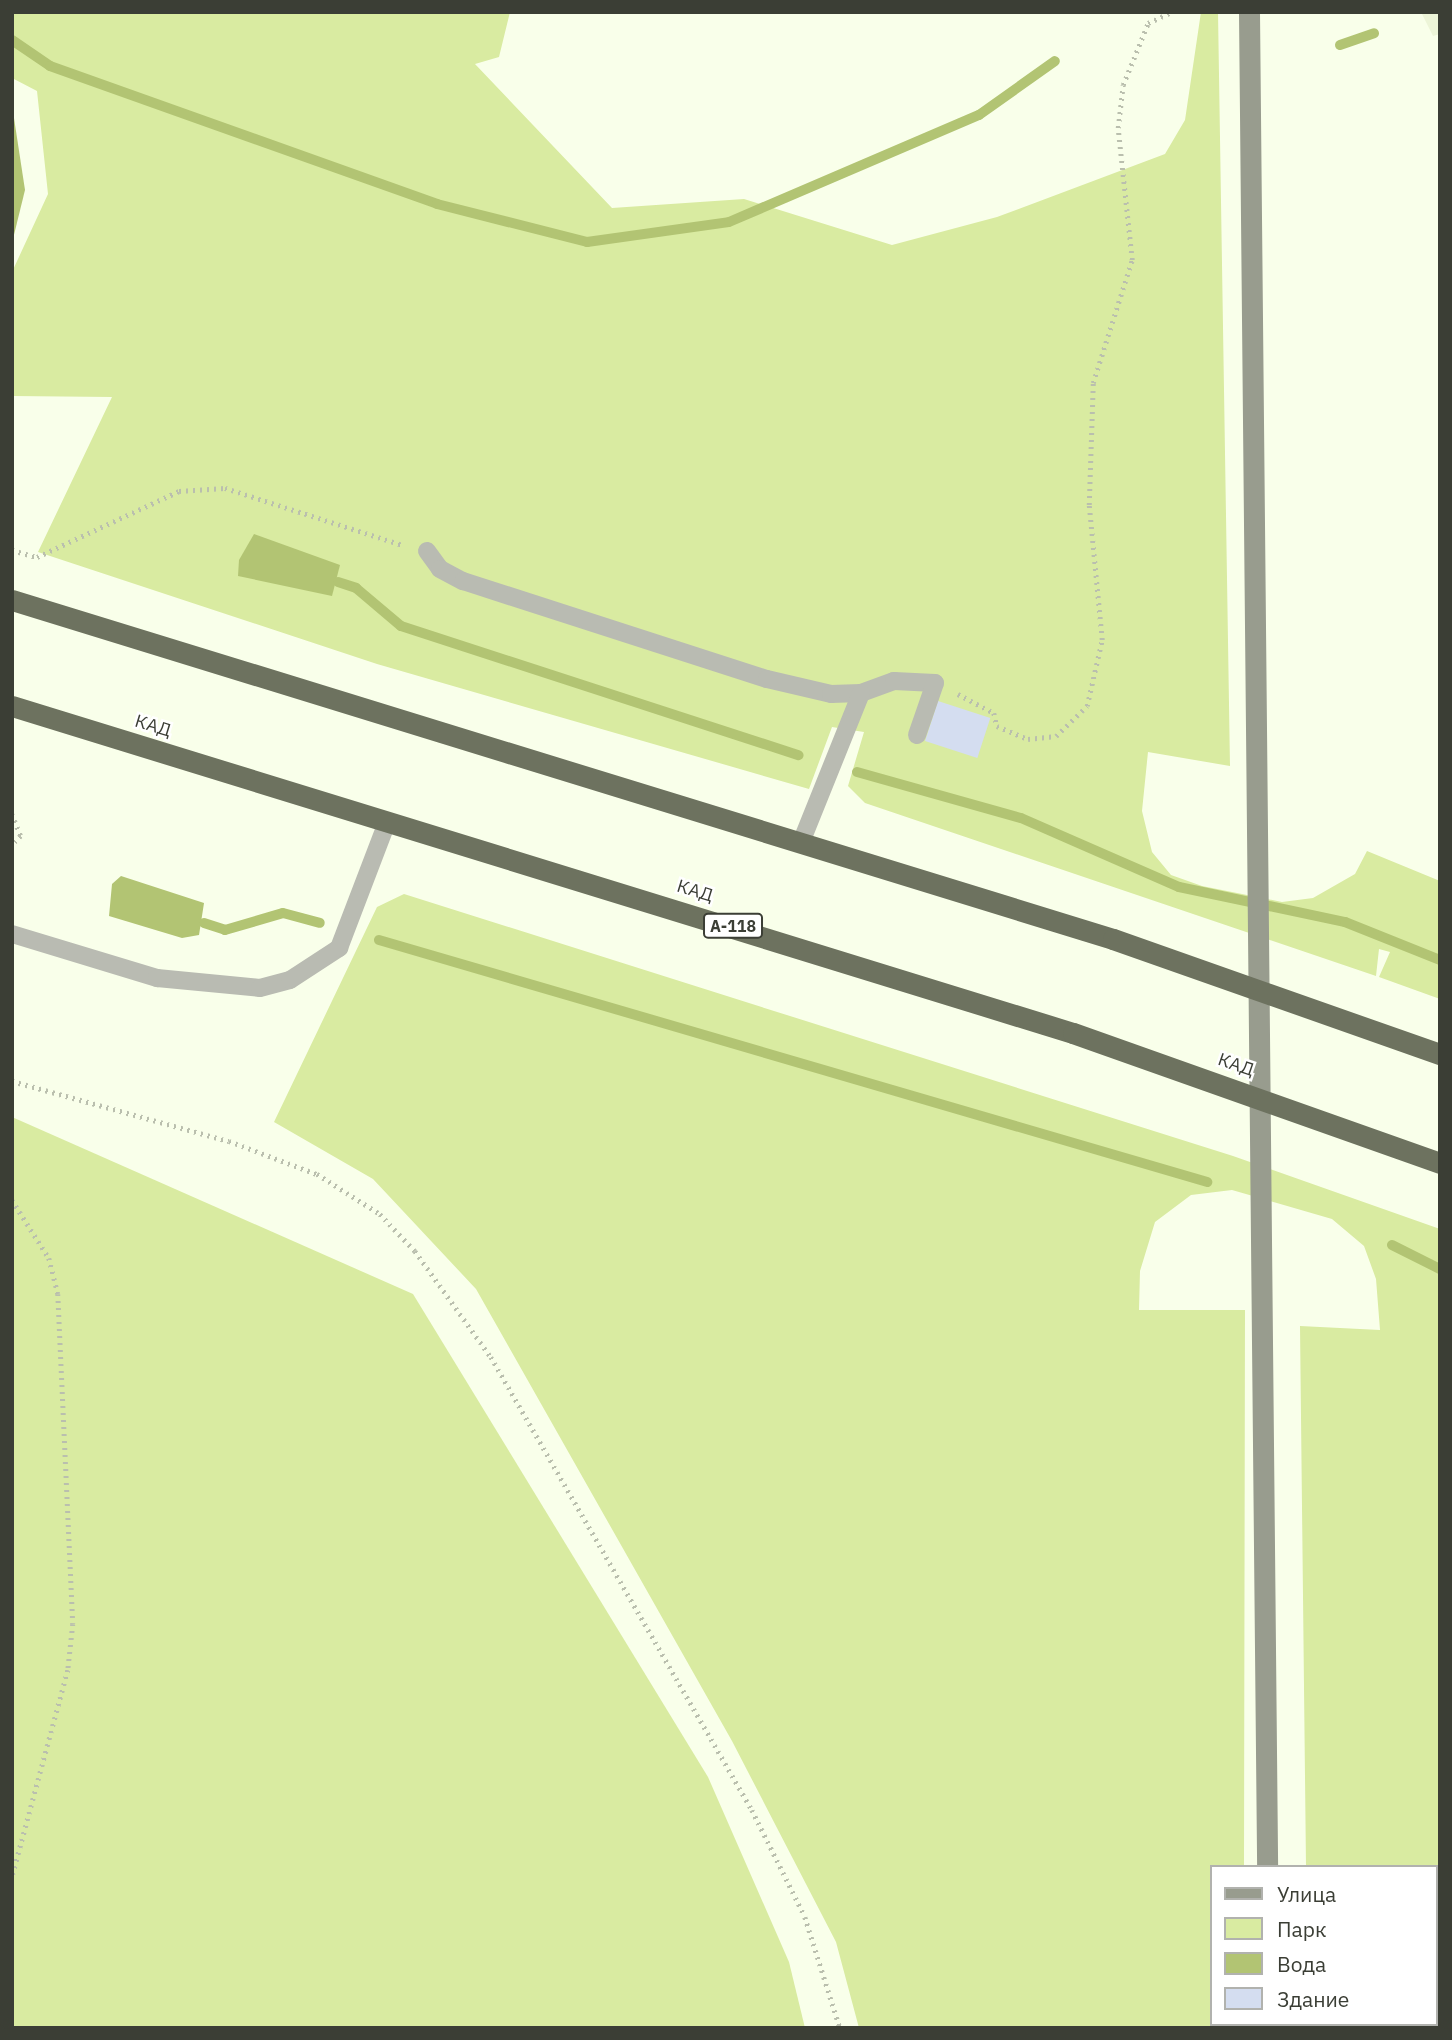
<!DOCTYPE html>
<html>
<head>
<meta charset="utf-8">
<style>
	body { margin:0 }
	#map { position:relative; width:1452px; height:2040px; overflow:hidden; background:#f9ffea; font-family:"IBM Plex Sans",sans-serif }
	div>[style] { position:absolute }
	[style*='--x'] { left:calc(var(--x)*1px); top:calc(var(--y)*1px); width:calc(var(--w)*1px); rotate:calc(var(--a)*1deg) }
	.built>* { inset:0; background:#edf5d8 }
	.green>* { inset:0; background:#d9eba1 }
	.water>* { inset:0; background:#b2c473 }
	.stream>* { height:10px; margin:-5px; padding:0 5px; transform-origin:5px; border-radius:5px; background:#b2c473 }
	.building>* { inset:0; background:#d4ddf0; transform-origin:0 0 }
	.path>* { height:4.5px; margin-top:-2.25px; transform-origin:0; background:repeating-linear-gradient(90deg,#babfae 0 2px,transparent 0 7px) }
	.lane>* { height:18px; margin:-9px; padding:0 9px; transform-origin:9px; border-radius:9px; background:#b9bbb2 }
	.secondary>* { height:21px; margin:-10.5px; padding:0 10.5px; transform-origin:10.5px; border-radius:10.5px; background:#989c8e }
	.highway>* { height:21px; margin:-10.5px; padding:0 10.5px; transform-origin:10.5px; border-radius:10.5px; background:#6d725f }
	span { translate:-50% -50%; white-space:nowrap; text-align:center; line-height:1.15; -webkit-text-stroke:5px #fff; paint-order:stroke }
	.shield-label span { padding:2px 5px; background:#fff; border:2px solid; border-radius:5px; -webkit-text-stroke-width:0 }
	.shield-label { font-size:16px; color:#3b3e35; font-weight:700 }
	.street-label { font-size:18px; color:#3b3e35 }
	.frame { position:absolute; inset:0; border:14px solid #3b3e35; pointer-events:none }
	.legend { position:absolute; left:1210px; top:1865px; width:228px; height:161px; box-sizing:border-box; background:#fff; border:2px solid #b1b2ae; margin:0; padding:9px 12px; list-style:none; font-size:21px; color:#3b3e35 }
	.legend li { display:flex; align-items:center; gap:14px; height:35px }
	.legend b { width:35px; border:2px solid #b1b2ae }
</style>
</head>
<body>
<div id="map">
	<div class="built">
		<div style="clip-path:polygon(1421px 12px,1440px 12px,1440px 34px,1433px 36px)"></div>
	</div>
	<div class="green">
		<div style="clip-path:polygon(12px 12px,510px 12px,499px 57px,475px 64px,612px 208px,744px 199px,892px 245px,997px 217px,1165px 154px,1185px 120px,1201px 12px,1218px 12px,1230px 766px,1148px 752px,1142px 811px,1152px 852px,1171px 875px,1202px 886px,1282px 902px,1313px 898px,1355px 874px,1367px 851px,1440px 881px,1440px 999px,1379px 977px,1390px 952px,1379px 949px,1376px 976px,865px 803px,848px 786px,864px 732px,832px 727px,809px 789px,377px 664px,38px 552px,112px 397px,12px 396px,12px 272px,48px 194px,37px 91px,12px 78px)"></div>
		<div style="clip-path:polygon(404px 894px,1233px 1156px,1440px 1229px,1440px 2028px,1307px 2028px,1436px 2024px,1436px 1867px,1306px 1867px,1300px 1326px,1380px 1330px,1376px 1279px,1364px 1246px,1332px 1219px,1232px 1190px,1191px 1195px,1155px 1222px,1140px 1271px,1139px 1310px,1245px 1310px,1244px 1867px,1212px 1867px,1212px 2024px,1244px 2028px,859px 2028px,836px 1942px,732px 1741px,476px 1289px,373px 1179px,274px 1122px,377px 907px)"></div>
		<div style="clip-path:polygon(12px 1117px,413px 1294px,708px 1777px,789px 1962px,805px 2028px,12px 2028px)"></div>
	</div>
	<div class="water">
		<div style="clip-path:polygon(12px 105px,25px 190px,12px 243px)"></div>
		<div style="clip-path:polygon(254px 534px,340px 565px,332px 596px,238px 576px,239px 560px)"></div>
		<div style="clip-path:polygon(121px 876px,204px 903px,199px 935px,182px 938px,109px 916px,112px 884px)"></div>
	</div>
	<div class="stream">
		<div style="--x:12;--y:40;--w:46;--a:34.4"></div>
		<div style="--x:50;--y:66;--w:411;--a:19.6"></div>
		<div style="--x:437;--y:204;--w:155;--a:14.2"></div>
		<div style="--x:587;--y:242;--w:143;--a:-8"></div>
		<div style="--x:729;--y:222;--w:272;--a:-23.2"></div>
		<div style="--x:979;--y:115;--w:93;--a:-35.4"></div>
		<div style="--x:1340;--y:45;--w:36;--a:-19"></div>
		<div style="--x:338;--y:582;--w:19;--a:18"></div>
		<div style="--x:356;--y:588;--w:59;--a:40.2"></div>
		<div style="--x:401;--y:626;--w:418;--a:18"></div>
		<div style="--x:857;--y:772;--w:170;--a:15.7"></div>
		<div style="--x:1021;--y:818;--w:172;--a:23.6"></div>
		<div style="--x:1179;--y:887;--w:170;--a:11.9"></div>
		<div style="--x:1345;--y:922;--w:102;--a:21.8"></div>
		<div style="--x:204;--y:923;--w:22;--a:18"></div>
		<div style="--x:225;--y:930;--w:60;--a:-16.3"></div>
		<div style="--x:283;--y:913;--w:38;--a:15"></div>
		<div style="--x:379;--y:940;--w:863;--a:16.29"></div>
		<div style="--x:1392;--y:1245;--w:54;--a:26.6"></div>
	</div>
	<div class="building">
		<div style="left:938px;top:701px;width:55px;height:42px;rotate:18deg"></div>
	</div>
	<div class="path">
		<div style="--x:12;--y:550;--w:26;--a:16"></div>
		<div style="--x:37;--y:557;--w:157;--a:-24.9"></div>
		<div style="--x:179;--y:491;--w:46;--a:-3.7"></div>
		<div style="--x:225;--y:488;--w:187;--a:17.8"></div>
		<div style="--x:958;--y:694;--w:41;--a:27.8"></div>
		<div style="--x:994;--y:713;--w:13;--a:77"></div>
		<div style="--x:997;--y:726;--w:34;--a:23"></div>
		<div style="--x:1028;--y:739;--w:28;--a:-6"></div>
		<div style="--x:1056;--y:736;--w:43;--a:-44.1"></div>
		<div style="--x:1087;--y:706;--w:68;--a:-77.2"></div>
		<div style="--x:1102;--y:640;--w:136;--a:-95.5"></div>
		<div style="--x:1089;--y:505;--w:122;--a:-88.1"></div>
		<div style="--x:1093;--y:383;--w:129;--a:-72.4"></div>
		<div style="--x:1132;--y:260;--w:133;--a:-96.1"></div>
		<div style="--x:1118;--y:128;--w:43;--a:-83.4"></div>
		<div style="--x:1123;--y:85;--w:67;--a:-68"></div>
		<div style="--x:1148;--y:23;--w:26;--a:-25"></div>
		<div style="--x:12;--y:814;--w:24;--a:68"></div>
		<div style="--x:21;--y:836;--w:13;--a:135"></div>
		<div style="--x:12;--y:1081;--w:225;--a:15.5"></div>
		<div style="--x:229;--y:1141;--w:94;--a:20.6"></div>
		<div style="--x:317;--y:1174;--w:75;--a:32.4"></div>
		<div style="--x:380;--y:1214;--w:51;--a:46.6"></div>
		<div style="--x:415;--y:1251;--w:130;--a:54.4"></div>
		<div style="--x:491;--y:1357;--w:523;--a:60.05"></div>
		<div style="--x:752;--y:1810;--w:119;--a:63.6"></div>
		<div style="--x:805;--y:1917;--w:116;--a:72.5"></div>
		<div style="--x:12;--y:1200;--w:69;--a:57.5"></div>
		<div style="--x:49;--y:1258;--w:37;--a:76"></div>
		<div style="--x:58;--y:1294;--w:330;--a:87.4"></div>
		<div style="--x:73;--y:1624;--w:46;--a:96.2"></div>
		<div style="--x:68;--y:1670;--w:215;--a:105.1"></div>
	</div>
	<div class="lane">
		<div style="--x:427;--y:551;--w:22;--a:54"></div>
		<div style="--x:440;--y:569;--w:26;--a:28"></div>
		<div style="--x:463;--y:581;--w:319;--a:17.9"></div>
		<div style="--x:767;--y:679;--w:66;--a:13.2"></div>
		<div style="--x:831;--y:694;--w:30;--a:-2"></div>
		<div style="--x:861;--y:693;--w:35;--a:-20"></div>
		<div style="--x:894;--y:681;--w:41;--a:2.8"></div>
		<div style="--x:935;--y:683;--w:55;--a:109.1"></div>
		<div style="--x:802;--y:840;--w:158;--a:-68.1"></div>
		<div style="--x:12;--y:934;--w:152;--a:16.9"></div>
		<div style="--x:157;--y:978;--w:103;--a:5.5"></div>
		<div style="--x:260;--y:988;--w:31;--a:-15"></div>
		<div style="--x:290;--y:980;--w:59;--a:-33.1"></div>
		<div style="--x:339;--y:948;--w:135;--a:-69.1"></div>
	</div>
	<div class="secondary">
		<div style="--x:1249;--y:12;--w:1855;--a:89.44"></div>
		<div style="--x:1268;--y:2024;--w:4;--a:90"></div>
	</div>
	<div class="highway">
		<div style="--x:12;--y:600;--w:1152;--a:17.11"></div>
		<div style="--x:1113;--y:939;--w:347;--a:19.4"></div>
		<div style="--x:12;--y:706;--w:1110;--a:17.13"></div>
		<div style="--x:1073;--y:1033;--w:389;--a:19.5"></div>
	</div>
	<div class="shield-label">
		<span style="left:733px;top:926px">А-118</span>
	</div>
	<div class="street-label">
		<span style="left:153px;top:726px;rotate:17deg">КАД</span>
		<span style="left:695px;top:891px;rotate:17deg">КАД</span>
		<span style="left:1236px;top:1065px;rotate:19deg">КАД</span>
	</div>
	<div class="frame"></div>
	<ul class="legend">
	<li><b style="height:9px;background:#989c8e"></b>Улица</li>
	<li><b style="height:19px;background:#d9eba1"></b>Парк</li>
	<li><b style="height:19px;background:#b2c473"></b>Вода</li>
	<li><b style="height:19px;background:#d4ddf0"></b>Здание</li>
	</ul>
</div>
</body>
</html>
